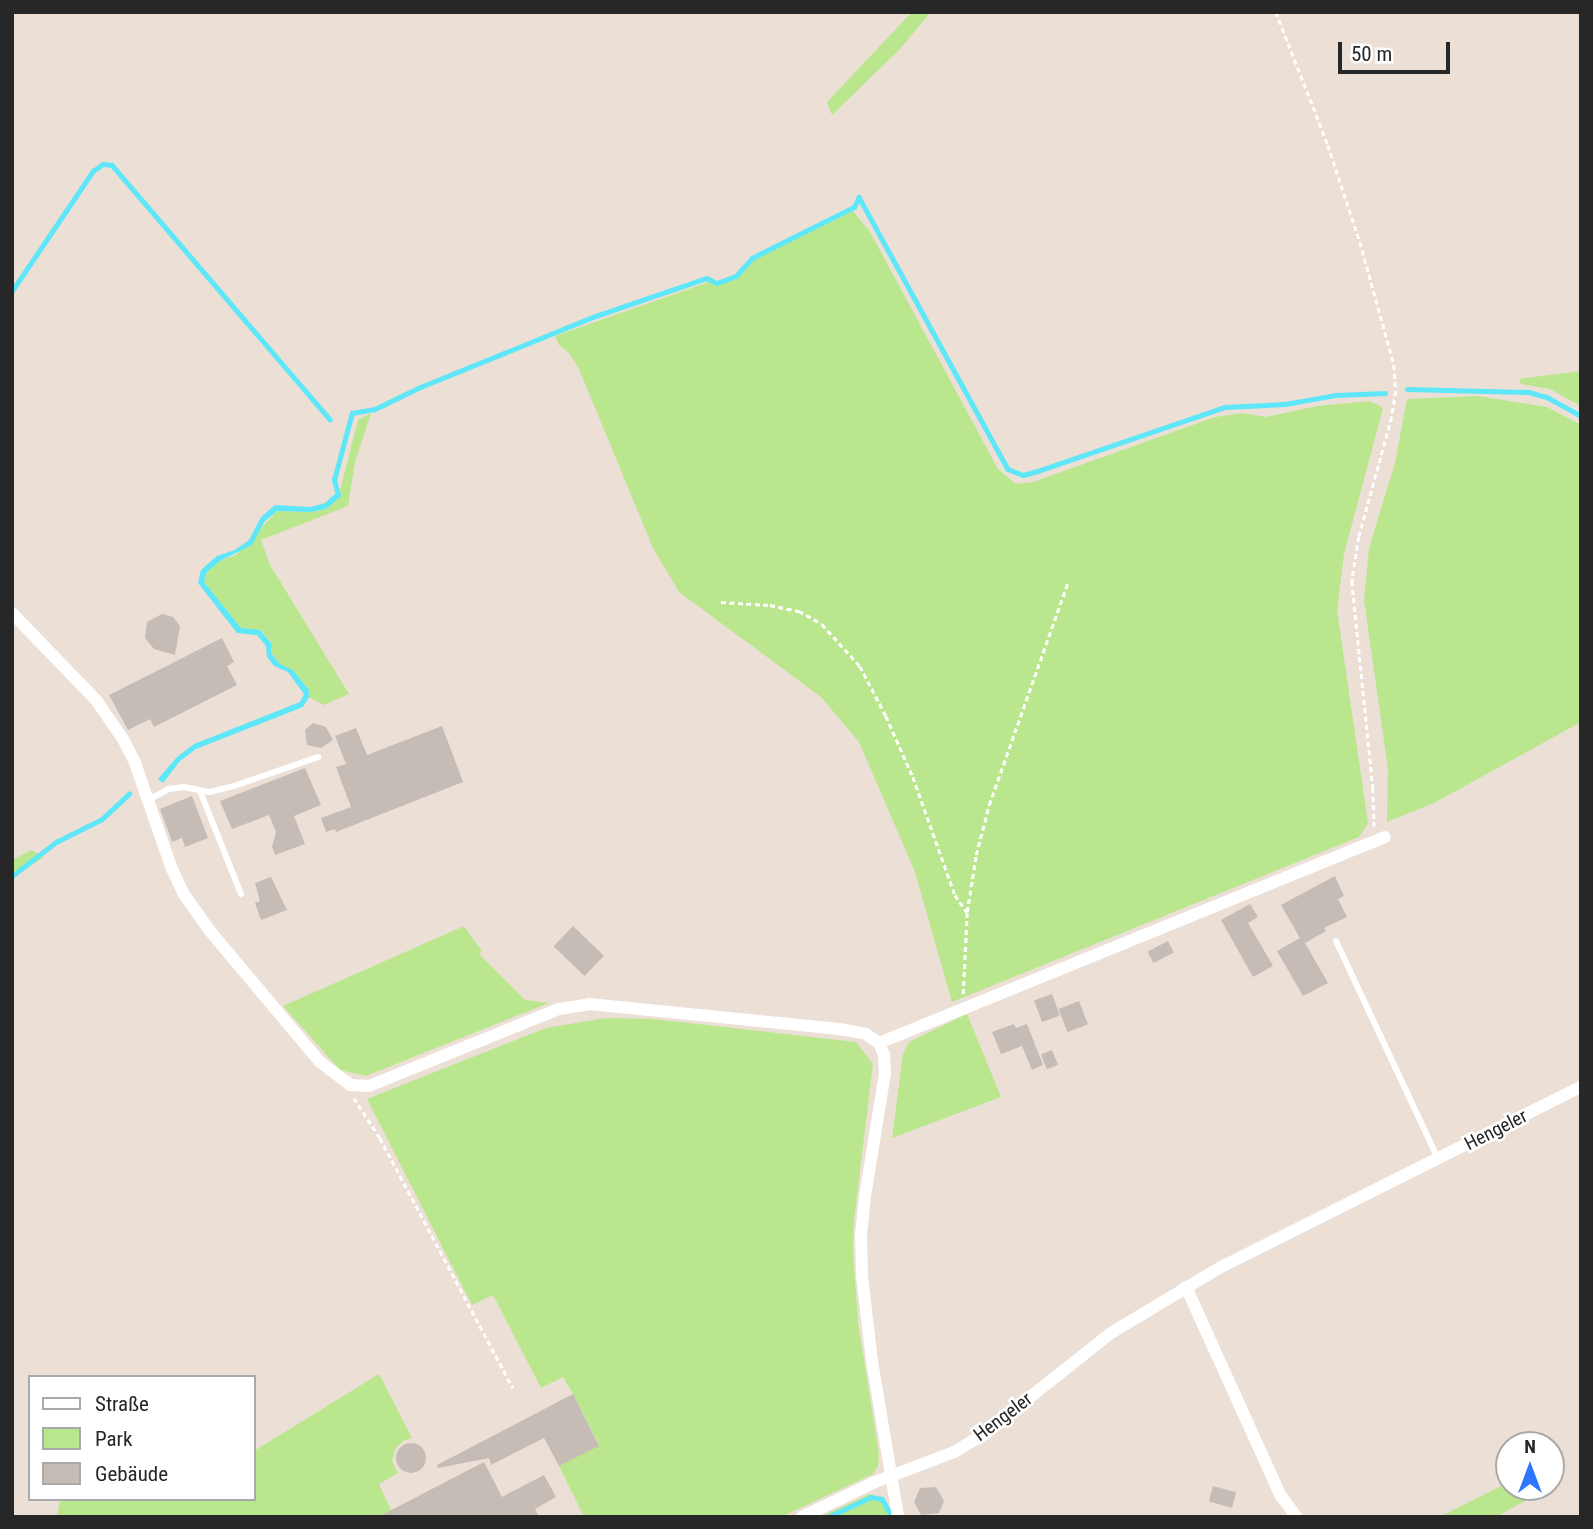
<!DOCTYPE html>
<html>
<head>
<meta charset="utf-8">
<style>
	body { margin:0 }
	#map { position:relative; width:1593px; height:1529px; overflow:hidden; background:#ebdfd6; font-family:"Roboto Condensed",sans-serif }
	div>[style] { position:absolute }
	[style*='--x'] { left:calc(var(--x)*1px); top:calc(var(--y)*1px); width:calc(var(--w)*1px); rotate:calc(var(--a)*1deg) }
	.green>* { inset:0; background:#bae78d }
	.water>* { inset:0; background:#5ee7f8 }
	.stream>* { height:4.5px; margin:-2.25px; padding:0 2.25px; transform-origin:2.25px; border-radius:2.25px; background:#5ee7f8 }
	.building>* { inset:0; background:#c6bcb6; transform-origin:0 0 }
	.round { border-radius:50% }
	.path>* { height:2.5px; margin-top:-1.25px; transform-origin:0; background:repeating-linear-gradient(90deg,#fff 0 5px,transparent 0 8.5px) }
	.service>* { height:6px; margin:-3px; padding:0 3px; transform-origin:3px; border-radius:3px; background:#fff }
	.minor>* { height:12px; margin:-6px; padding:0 6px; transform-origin:6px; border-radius:6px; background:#fff }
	span { translate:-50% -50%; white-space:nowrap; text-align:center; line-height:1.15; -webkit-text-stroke:5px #fff; paint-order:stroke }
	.street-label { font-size:19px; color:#272727 }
	.frame { position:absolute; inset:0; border:14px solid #272727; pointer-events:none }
	.legend { position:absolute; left:28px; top:1375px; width:228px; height:126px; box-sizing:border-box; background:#fff; border:2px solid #a9a9a9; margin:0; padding:9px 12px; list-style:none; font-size:21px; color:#272727 }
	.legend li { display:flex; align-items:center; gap:14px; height:35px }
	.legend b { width:35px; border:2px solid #a9a9a9 }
	.north { position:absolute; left:1495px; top:1431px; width:70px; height:70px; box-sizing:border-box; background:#fff; border:2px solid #a9a9a9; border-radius:50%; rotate:0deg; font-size:19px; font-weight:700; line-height:28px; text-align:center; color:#272727 }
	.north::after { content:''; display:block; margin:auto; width:24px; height:32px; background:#2f76ff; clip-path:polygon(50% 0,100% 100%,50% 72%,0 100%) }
	.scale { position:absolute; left:1338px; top:42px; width:112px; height:32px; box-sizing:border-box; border:4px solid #272727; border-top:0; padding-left:9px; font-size:21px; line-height:24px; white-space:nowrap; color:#272727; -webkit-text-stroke:5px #fff; paint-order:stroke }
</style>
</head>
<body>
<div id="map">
	<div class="green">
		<div style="clip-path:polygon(912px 12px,931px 12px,900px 49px,832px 115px,827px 102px)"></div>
		<div style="clip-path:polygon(853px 211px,870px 232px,998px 469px,1016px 484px,1033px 482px,1215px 417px,1242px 413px,1266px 417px,1317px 406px,1370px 401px,1383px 408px,1344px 554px,1337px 610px,1368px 823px,1359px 837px,952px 1002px,915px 872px,859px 742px,821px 697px,679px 592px,653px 548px,579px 369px,569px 353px,559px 345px,555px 336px,709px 282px,718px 285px,737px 279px,754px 260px)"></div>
		<div style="clip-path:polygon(1581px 371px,1581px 406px,1550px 389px,1521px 384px,1519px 379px)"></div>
		<div style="clip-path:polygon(1478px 396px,1547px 407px,1581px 425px,1581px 722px,1436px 802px,1387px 822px,1388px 769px,1364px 600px,1369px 548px,1395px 463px,1407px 399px)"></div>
		<div style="clip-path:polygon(371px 413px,355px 462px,348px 506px,261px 540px,270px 565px,349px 694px,324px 705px,309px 697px,309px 690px,293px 670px,280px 664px,271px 652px,272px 644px,261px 630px,241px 628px,204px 582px,207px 572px,220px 561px,236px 555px,277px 511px,312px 512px,326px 509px,338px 499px,358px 420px)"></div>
		<div style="clip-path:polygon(31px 850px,44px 857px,12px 878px,12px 860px)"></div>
		<div style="clip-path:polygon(464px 926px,482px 951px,479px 954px,525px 1000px,549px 1003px,366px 1076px,340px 1070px,283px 1006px)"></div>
		<div style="clip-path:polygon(967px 1014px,1001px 1097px,892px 1138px,903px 1054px,909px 1042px)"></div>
		<div style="clip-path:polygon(606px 1018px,653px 1019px,856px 1042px,873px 1064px,854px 1220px,853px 1251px,858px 1322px,879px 1454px,878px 1466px,873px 1474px,781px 1517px,584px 1517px,559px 1466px,599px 1445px,573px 1394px,563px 1377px,541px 1388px,493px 1295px,472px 1305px,367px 1099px,546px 1028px)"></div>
		<div style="clip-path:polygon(379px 1374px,412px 1438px,403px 1441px,395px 1449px,392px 1461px,398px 1473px,379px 1484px,394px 1517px,57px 1517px,60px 1499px,254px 1499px,254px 1451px)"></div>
		<div style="clip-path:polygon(1509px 1482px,1509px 1487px,1536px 1487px,1537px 1494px,1496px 1517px,1439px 1517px)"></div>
		<div style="clip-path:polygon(870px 1494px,886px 1502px,889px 1517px,820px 1517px)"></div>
	</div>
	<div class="water">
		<div style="clip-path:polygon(335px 494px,338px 499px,326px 509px,311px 512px,277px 511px,265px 521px,252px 545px,220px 561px,207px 572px,204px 582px,241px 628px,260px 630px,272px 644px,271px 653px,280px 664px,293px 670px,309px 690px,309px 697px,303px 707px,196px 749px,180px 761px,163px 783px,158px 779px,177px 757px,194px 744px,300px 702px,304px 694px,288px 672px,274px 666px,267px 657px,266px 646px,257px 635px,237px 633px,198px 583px,201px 570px,217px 556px,235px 550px,249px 540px,261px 517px,275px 505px,311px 507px,325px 503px)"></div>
	</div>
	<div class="stream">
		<div style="--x:12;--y:291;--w:145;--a:-56"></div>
		<div style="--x:93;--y:171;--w:12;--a:-35"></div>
		<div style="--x:103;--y:164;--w:9;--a:6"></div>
		<div style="--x:112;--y:165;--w:335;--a:49.4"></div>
		<div style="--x:1407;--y:389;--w:122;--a:1.4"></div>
		<div style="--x:1529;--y:392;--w:19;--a:16"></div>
		<div style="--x:1547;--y:397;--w:39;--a:29"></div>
		<div style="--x:332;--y:499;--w:7;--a:-34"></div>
		<div style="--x:338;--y:495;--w:16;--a:-105"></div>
		<div style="--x:334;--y:480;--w:69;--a:-75"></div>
		<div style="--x:352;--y:413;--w:23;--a:-10"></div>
		<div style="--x:375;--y:409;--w:48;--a:-26"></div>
		<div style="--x:418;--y:388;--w:189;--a:-22.1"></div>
		<div style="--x:593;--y:317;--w:120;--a:-18.9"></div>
		<div style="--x:707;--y:278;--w:11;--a:27"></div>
		<div style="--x:717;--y:283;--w:20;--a:-20"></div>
		<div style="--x:736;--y:276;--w:24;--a:-48"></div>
		<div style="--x:752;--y:258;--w:114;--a:-26.6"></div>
		<div style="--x:854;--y:207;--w:11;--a:-63"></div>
		<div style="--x:859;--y:197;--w:310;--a:61.3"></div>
		<div style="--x:1008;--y:469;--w:16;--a:22"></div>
		<div style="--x:1023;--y:475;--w:16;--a:-15"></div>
		<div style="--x:1038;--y:471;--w:198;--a:-18.9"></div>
		<div style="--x:1225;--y:407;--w:60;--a:-2.9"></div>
		<div style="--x:1285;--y:404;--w:52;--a:-10"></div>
		<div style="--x:1336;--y:395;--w:49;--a:-2.3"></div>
		<div style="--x:12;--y:876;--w:56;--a:-37.7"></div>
		<div style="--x:56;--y:842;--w:51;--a:-26.6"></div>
		<div style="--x:102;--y:819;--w:37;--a:-43"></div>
		<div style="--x:828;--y:1517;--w:47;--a:-24.9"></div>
		<div style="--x:871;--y:1497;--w:11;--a:10"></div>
		<div style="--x:882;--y:1499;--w:20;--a:60"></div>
	</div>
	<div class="building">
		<div style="clip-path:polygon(162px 614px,173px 617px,180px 626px,175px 655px,154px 649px,145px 638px,147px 622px)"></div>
		<div style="clip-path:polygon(222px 638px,234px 662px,227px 666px,237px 685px,154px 727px,150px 719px,128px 730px,109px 695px)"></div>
		<div style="clip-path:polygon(313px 723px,326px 727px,333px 740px,321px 748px,307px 745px,305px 730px)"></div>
		<div style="clip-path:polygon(442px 726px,463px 782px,336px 832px,335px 829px,326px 832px,321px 818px,351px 807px,336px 767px,346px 764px,335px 736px,356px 728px,367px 755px)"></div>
		<div style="clip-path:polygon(305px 768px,321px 805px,294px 816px,305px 844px,275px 855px,272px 847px,276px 832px,269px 815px,232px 829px,220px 801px)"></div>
		<div style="clip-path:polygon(192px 796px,208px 838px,185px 847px,182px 838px,172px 842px,160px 809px)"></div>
		<div style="clip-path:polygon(1335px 876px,1344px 896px,1338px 899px,1347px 917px,1324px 928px,1326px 931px,1305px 943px,1328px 983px,1303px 996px,1277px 951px,1300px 938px,1281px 905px)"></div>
		<div style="clip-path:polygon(271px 877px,287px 910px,261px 920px,255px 903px,260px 901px,255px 883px)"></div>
		<div style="clip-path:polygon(1250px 904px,1258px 917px,1248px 923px,1273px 966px,1253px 977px,1221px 920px)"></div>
		<div style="left:573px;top:926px;width:43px;height:28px;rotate:44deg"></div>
		<div style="left:1168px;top:941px;width:13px;height:23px;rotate:63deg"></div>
		<div style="left:1052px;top:994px;width:23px;height:19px;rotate:70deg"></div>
		<div style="left:1079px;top:1001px;width:25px;height:22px;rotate:69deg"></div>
		<div style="clip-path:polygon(1014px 1024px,1016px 1028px,1027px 1024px,1043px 1065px,1032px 1070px,1022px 1046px,1001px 1054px,992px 1032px)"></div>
		<div style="left:1052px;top:1050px;width:16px;height:12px;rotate:68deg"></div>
		<div style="clip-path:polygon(573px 1394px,599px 1446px,559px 1466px,544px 1438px,491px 1465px,489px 1458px,438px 1468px,437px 1465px)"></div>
		<div class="round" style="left:396px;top:1443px;width:30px;height:30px"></div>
		<div style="clip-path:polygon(484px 1462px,502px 1497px,544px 1475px,556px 1497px,535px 1509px,539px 1517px,378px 1517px)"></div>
		<div style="left:1213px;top:1486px;width:24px;height:16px;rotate:15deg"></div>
		<div style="clip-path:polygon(936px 1487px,944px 1501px,939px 1513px,921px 1515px,914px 1502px,920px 1488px)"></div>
	</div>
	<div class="path">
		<div style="--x:1276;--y:12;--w:143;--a:68.6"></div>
		<div style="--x:1328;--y:145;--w:102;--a:71.7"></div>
		<div style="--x:1360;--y:242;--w:128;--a:74.5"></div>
		<div style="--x:1394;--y:365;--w:26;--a:86"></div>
		<div style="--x:1396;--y:391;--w:26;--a:99"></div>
		<div style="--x:1392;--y:417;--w:124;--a:105.4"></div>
		<div style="--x:1359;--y:537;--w:45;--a:99"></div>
		<div style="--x:1352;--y:581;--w:208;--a:84.2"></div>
		<div style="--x:1373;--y:788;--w:38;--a:88"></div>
		<div style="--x:721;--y:602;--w:49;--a:3.5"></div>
		<div style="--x:770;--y:605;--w:30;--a:12"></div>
		<div style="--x:799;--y:611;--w:26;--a:29"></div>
		<div style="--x:822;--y:624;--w:57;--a:47.9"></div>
		<div style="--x:860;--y:666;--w:56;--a:62.5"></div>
		<div style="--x:886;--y:716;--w:67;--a:66.1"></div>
		<div style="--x:913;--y:777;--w:125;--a:70.4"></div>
		<div style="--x:955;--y:895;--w:21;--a:55"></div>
		<div style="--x:963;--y:994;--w:82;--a:-87.2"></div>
		<div style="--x:967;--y:912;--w:58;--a:-81"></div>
		<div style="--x:976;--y:855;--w:52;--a:-75.4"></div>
		<div style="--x:989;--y:805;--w:237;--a:-70.5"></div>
		<div style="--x:354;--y:1098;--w:48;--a:57"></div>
		<div style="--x:380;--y:1138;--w:283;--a:62"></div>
	</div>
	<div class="service">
		<div style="--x:200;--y:791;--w:111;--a:68.3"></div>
		<div style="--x:148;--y:800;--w:24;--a:-28"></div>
		<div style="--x:169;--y:789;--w:15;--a:-8"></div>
		<div style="--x:184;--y:787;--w:26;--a:11"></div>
		<div style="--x:210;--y:792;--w:25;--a:-14"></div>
		<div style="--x:234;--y:786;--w:89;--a:-19"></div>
		<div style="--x:1336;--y:941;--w:241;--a:64.9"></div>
	</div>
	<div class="minor">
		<div style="--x:12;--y:613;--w:121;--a:46"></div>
		<div style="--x:96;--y:700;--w:47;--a:55.3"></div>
		<div style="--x:123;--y:739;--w:27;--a:63"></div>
		<div style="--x:135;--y:763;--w:112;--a:70.8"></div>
		<div style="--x:172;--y:869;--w:26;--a:65"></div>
		<div style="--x:183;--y:893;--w:47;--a:54.6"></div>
		<div style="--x:210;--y:931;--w:171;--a:50"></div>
		<div style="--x:320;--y:1062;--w:38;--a:37"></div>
		<div style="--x:350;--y:1085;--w:19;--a:3"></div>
		<div style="--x:369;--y:1086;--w:205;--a:-22.1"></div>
		<div style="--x:559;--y:1009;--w:30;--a:-9"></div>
		<div style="--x:589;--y:1004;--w:251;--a:5.7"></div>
		<div style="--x:839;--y:1029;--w:27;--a:10"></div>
		<div style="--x:866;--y:1034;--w:16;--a:35"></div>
		<div style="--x:879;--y:1043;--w:13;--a:67"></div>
		<div style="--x:884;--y:1055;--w:18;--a:87"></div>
		<div style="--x:885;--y:1073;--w:125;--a:99.2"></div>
		<div style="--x:865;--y:1196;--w:37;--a:96"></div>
		<div style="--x:861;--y:1233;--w:43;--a:88.7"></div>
		<div style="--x:862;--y:1276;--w:86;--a:83.3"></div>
		<div style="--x:872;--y:1361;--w:158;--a:80.5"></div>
		<div style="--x:879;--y:1043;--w:546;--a:-22.15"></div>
		<div style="--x:1186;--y:1287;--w:230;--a:65.6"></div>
		<div style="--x:1281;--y:1496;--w:26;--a:53"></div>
		<div style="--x:802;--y:1517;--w:81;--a:-25.6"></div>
		<div style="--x:875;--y:1482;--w:85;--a:-20.8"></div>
		<div style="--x:954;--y:1452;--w:31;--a:-31"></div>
		<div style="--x:981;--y:1436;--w:166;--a:-38.4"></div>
		<div style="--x:1111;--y:1333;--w:128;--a:-31"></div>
		<div style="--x:1221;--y:1267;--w:402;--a:-26.6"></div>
	</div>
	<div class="street-label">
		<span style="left:1496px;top:1130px;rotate:-27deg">Hengeler</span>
		<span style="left:1003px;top:1417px;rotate:-37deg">Hengeler</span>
	</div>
	<div class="frame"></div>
	<ul class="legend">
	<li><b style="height:9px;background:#fff"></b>Straße</li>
	<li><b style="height:19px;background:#bae78d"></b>Park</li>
	<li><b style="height:19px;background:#c6bcb6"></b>Gebäude</li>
	</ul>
	<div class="north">N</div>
	<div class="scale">50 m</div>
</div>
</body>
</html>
